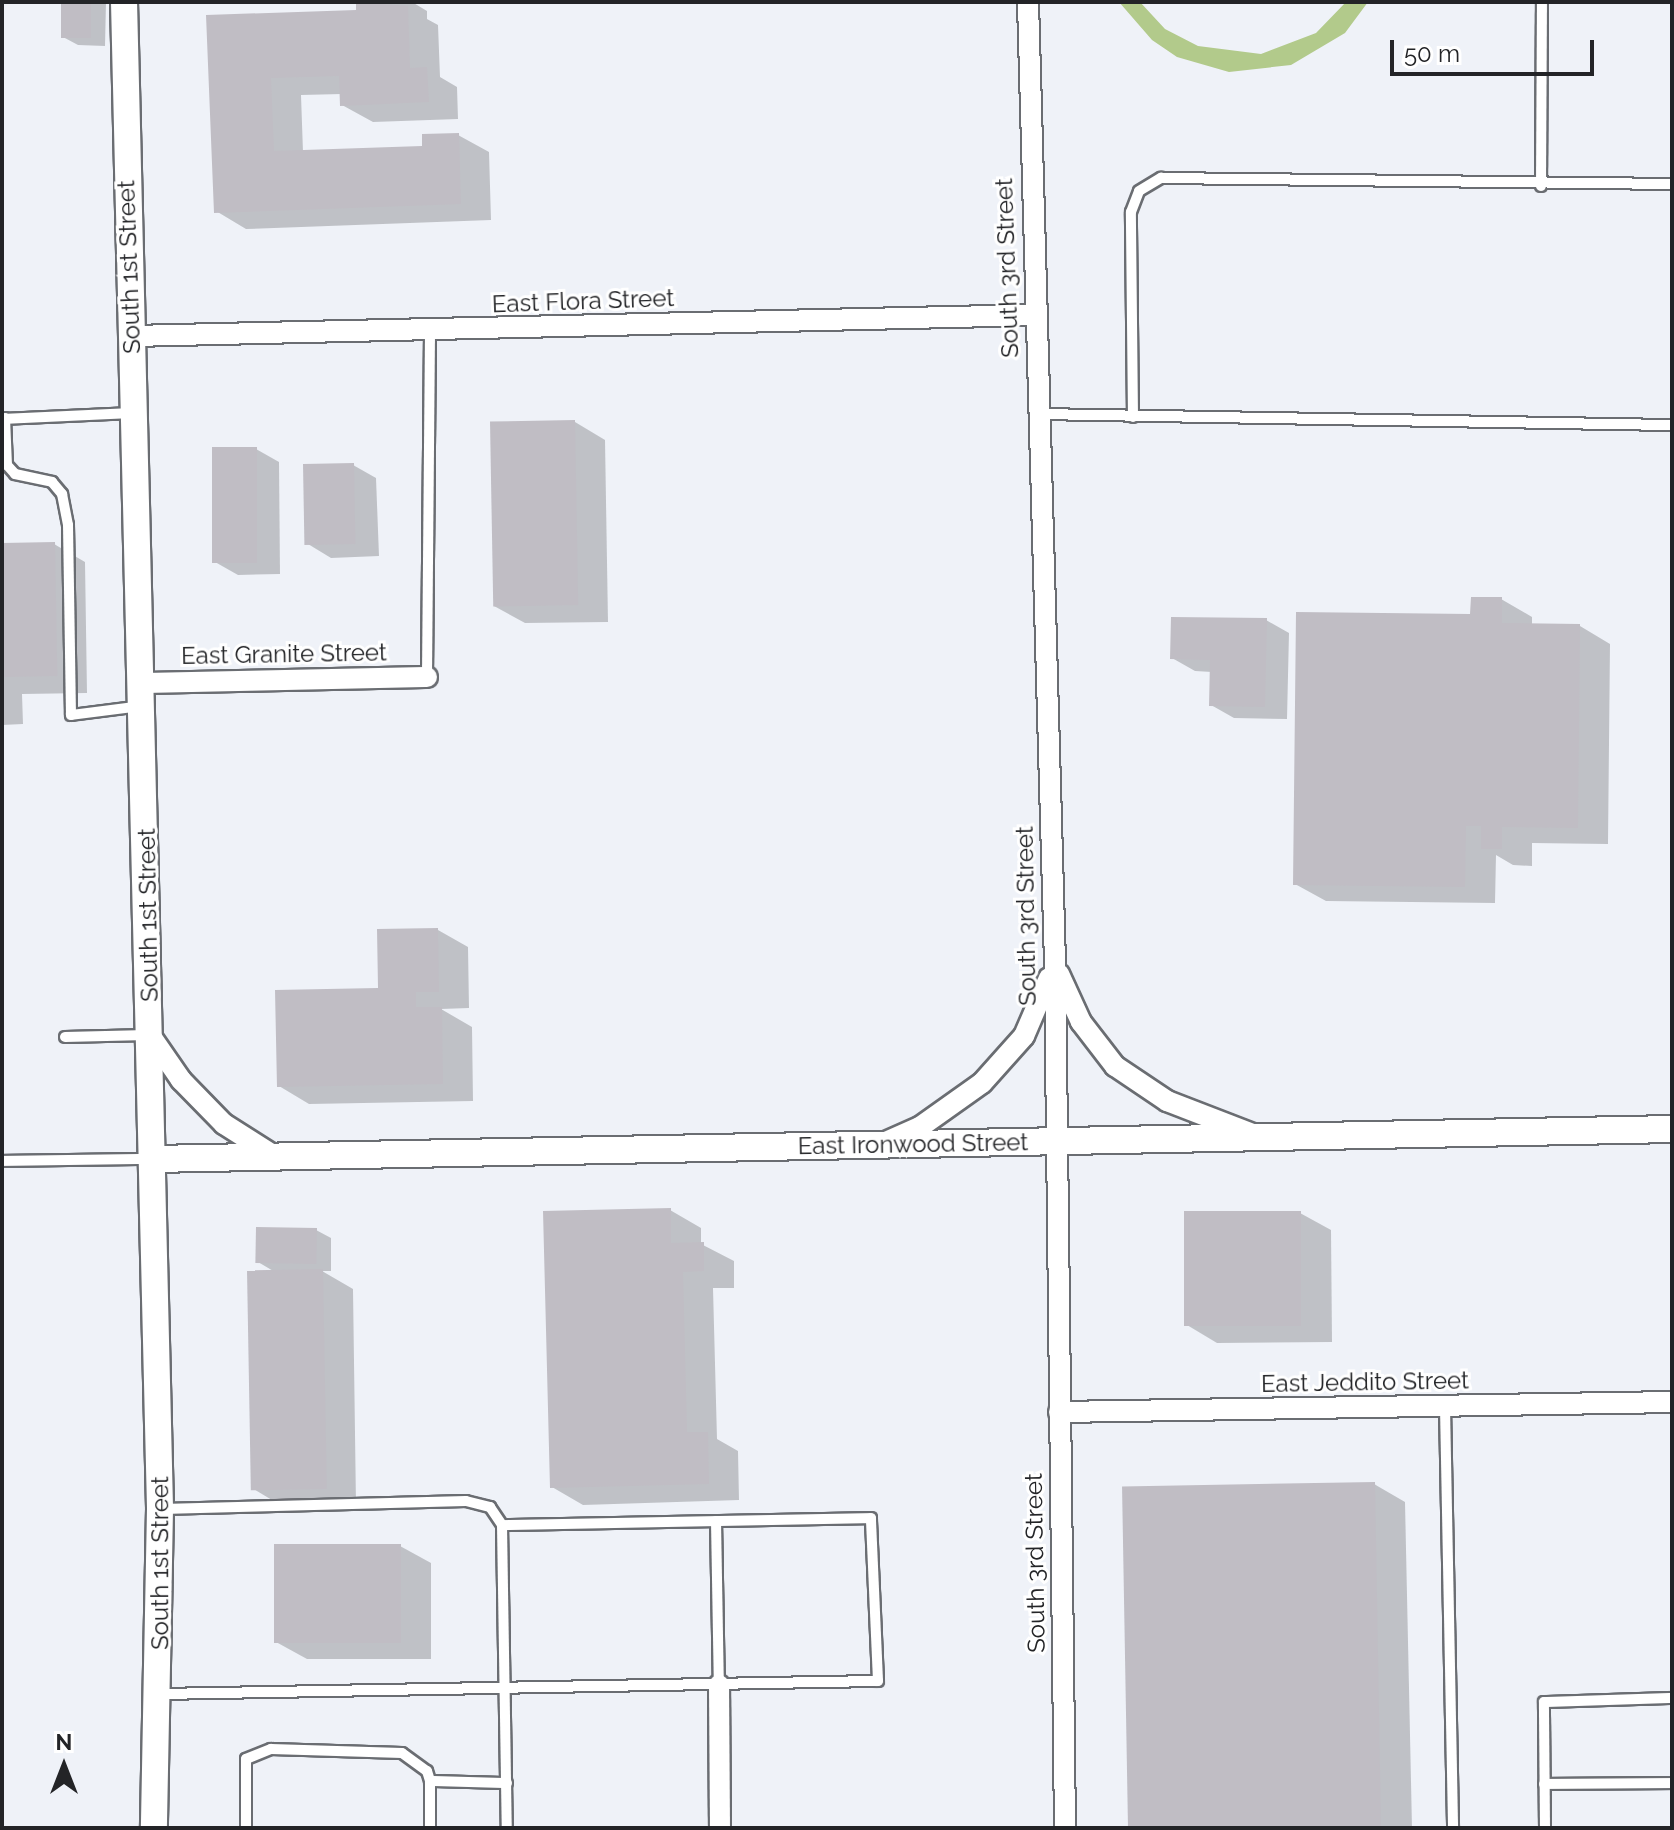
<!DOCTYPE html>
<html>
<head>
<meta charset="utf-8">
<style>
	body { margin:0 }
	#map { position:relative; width:1674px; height:1830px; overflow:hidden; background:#eff2f8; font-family:Raleway,sans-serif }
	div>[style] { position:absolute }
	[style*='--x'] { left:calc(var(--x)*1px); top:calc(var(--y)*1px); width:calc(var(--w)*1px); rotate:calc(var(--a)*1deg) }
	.green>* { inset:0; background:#b2ca8b }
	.shadow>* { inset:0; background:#0003 }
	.building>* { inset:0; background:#c0bdc4; transform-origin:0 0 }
	.roads { filter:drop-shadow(2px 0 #6a6d72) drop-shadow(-2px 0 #6a6d72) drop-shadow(0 2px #6a6d72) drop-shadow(0 -2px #6a6d72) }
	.service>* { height:10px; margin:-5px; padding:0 5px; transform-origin:5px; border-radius:5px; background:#fff }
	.minor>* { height:20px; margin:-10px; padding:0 10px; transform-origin:10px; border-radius:10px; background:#fff }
	.tertiary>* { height:26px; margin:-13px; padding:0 13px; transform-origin:13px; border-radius:13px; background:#fff }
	span { translate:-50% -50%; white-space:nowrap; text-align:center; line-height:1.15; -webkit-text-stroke:6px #fff; paint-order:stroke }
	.street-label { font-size:24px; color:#232427 }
	.frame { position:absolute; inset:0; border:4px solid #232427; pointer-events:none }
	.north { position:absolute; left:24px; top:1726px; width:80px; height:80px; -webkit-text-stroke:6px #fff; paint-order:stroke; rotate:0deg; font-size:22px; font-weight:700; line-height:32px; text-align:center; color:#232427 }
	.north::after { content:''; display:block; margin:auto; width:28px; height:36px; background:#232427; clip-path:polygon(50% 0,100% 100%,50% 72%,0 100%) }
	.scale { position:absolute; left:1390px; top:40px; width:204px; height:36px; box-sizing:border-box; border:4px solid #232427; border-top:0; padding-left:10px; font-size:24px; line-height:28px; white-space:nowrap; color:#232427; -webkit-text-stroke:6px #fff; paint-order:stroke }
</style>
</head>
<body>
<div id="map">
	<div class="green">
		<div style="clip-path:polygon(1119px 2px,1140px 2px,1165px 29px,1198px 46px,1261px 54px,1316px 33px,1346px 2px,1368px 2px,1345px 33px,1291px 65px,1229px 72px,1177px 57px,1152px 40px)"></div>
	</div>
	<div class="shadow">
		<div style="clip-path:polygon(63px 2px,106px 2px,105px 46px,78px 45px,63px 37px)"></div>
		<div style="clip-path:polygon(358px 2px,412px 2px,427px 11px,427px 19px,438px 25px,440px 77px,457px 87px,458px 119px,373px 122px,342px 105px,342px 94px,301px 95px,303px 152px,424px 148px,458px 135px,489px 152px,491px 220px,246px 229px,216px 211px,208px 17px,358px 12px)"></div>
		<div style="clip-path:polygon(575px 422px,605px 440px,608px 622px,525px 623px,494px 606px)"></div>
		<div style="clip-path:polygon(256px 449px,279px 462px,280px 574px,238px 575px,215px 562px)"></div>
		<div style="clip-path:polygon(353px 465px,376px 478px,379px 556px,331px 558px,308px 544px)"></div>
		<div style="clip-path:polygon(54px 544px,85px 562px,87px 693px,22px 694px,23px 724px,2px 725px,2px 545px)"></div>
		<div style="clip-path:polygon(1501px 599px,1532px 617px,1532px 625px,1580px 626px,1610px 644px,1608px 844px,1532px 843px,1532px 866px,1513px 865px,1496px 855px,1495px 903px,1326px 901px,1295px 884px,1472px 616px)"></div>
		<div style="clip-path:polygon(1266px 620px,1289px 633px,1287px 719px,1234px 718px,1211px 705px,1212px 672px,1195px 671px,1172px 658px)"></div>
		<div style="clip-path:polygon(438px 930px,468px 947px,469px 1008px,441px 1009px,472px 1027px,473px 1101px,309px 1104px,279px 1086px)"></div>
		<div style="clip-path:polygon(670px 1210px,701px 1228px,701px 1244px,734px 1261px,734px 1288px,713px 1288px,717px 1439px,738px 1451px,739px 1500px,583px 1505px,552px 1487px)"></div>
		<div style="clip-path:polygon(1300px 1213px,1331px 1230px,1332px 1342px,1217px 1343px,1187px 1325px)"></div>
		<div style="clip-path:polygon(316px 1230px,331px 1238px,331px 1271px,322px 1271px,353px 1289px,356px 1505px,282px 1506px,252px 1488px,275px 1272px,258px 1262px)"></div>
		<div style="clip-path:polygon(1374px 1484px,1405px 1502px,1412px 1828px,1132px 1828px)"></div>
		<div style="clip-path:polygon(400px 1546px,431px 1563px,431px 1659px,307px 1659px,276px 1642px)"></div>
	</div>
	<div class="building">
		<div style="left:61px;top:2px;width:30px;height:36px"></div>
		<div style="clip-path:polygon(356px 2px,408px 6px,410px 68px,427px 67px,429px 102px,340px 106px,339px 76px,271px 78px,274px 151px,422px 146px,422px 134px,459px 133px,461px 204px,214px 213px,206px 15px,356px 10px)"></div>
		<div style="left:575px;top:420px;width:185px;height:85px;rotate:89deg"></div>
		<div style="left:212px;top:447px;width:45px;height:116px"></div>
		<div style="left:354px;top:463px;width:81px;height:51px;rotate:89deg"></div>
		<div style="left:55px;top:542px;width:134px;height:53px;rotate:89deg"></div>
		<div style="clip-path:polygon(1471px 597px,1502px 597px,1502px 623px,1580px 624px,1578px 828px,1502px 827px,1502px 849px,1481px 849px,1481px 826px,1466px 826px,1465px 887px,1293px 885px,1296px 612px,1470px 614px)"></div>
		<div style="clip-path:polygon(1171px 617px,1267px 618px,1265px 707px,1209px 706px,1210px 660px,1170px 659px)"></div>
		<div style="clip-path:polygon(438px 928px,439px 992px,416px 992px,416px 1007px,442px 1007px,443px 1084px,277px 1087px,275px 990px,378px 988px,377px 929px)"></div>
		<div style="clip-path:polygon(671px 1208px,671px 1243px,704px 1242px,704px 1271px,683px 1272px,687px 1432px,708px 1432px,709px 1484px,550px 1488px,543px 1211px)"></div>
		<div style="left:1184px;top:1211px;width:117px;height:115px"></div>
		<div style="left:256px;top:1227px;width:61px;height:36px;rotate:1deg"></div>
		<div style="left:323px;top:1269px;width:220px;height:76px;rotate:89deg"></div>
		<div style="left:1375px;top:1482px;width:346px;height:253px;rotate:89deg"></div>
		<div style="left:274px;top:1544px;width:127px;height:99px"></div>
	</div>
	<div class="roads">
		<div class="service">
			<div style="--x:1541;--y:186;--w:184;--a:-89.7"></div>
			<div style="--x:1039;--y:414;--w:633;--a:1"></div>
			<div style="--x:1133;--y:417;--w:205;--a:-90.6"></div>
			<div style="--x:1131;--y:212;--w:22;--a:-69"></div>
			<div style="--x:1139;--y:191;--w:26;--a:-31"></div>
			<div style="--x:1161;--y:178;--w:511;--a:0.67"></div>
			<div style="--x:5;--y:418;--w:47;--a:87.6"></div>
			<div style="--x:7;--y:465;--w:12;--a:48"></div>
			<div style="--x:15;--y:474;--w:38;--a:12"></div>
			<div style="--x:52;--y:482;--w:16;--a:50"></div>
			<div style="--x:62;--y:494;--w:32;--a:79"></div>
			<div style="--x:68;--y:525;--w:190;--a:89.1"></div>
			<div style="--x:71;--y:715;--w:71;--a:-7.3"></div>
			<div style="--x:2;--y:419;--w:130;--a:-2.6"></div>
			<div style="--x:427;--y:677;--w:345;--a:-89.5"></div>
			<div style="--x:65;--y:1037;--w:82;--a:-1.4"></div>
			<div style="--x:2;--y:1161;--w:149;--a:-0.8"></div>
			<div style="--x:1445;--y:1407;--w:421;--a:88.9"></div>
			<div style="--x:162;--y:1509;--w:304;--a:-1.5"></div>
			<div style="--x:466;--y:1501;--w:25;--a:14"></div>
			<div style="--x:490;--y:1507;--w:22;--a:56"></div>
			<div style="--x:502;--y:1525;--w:303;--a:89.1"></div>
			<div style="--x:716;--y:1521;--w:164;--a:89"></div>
			<div style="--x:160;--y:1694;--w:718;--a:-1.04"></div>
			<div style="--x:878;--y:1681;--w:163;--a:-92.5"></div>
			<div style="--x:871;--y:1518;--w:369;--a:178.9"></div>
			<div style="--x:430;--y:1781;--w:77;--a:1.5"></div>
			<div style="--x:1544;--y:1784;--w:128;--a:-0.4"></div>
			<div style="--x:246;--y:1828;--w:69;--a:-90"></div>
			<div style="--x:246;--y:1759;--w:27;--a:-22"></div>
			<div style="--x:271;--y:1749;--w:131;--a:1.7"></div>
			<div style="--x:402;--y:1753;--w:31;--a:36"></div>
			<div style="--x:427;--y:1771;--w:10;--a:73"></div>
			<div style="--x:430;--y:1781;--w:47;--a:90"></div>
			<div style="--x:1545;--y:1828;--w:126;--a:-90.5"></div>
			<div style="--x:1544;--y:1702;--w:128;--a:-1.8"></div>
		</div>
		<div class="minor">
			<div style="--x:1028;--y:2;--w:961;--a:88.39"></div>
			<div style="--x:1055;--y:963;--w:865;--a:89.34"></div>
			<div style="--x:132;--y:336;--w:903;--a:-1.33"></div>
			<div style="--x:143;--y:683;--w:284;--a:-1.2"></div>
			<div style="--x:1059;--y:974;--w:53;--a:65.4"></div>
			<div style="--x:1081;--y:1022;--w:56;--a:52.3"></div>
			<div style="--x:1115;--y:1066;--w:63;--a:33.9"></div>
			<div style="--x:1167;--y:1101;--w:89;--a:21.1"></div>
			<div style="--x:150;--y:1035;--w:55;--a:55.4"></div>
			<div style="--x:181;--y:1080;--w:62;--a:45.7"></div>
			<div style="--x:224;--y:1124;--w:62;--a:32.4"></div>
			<div style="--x:886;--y:1142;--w:37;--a:-24"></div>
			<div style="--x:920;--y:1127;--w:76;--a:-35.4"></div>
			<div style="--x:982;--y:1083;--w:63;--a:-48.2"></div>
			<div style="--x:1024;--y:1036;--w:63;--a:-66.7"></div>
			<div style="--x:1059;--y:1412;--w:613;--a:-0.93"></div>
			<div style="--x:719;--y:1685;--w:143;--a:89.6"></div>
		</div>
		<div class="tertiary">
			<div style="--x:124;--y:2;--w:1507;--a:88.63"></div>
			<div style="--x:160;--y:1509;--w:319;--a:91.1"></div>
			<div style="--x:153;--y:1159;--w:1519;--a:-1.13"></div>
		</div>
	</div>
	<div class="street-label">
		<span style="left:129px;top:267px;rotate:-92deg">South 1st Street</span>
		<span style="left:1007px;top:268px;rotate:-92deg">South 3rd Street</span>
		<span style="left:583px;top:301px;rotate:-2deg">East Flora Street</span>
		<span style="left:284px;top:654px;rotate:-1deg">East Granite Street</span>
		<span style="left:148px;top:915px;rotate:-91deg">South 1st Street</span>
		<span style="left:1026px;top:916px;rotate:-91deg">South 3rd Street</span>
		<span style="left:913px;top:1144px;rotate:-1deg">East Ironwood Street</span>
		<span style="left:1365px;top:1382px;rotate:-1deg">East Jeddito Street</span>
		<span style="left:160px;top:1563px;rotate:-90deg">South 1st Street</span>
		<span style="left:1035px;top:1563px;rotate:-91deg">South 3rd Street</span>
	</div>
	<div class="frame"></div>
	<div class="north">N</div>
	<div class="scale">50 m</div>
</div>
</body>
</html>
